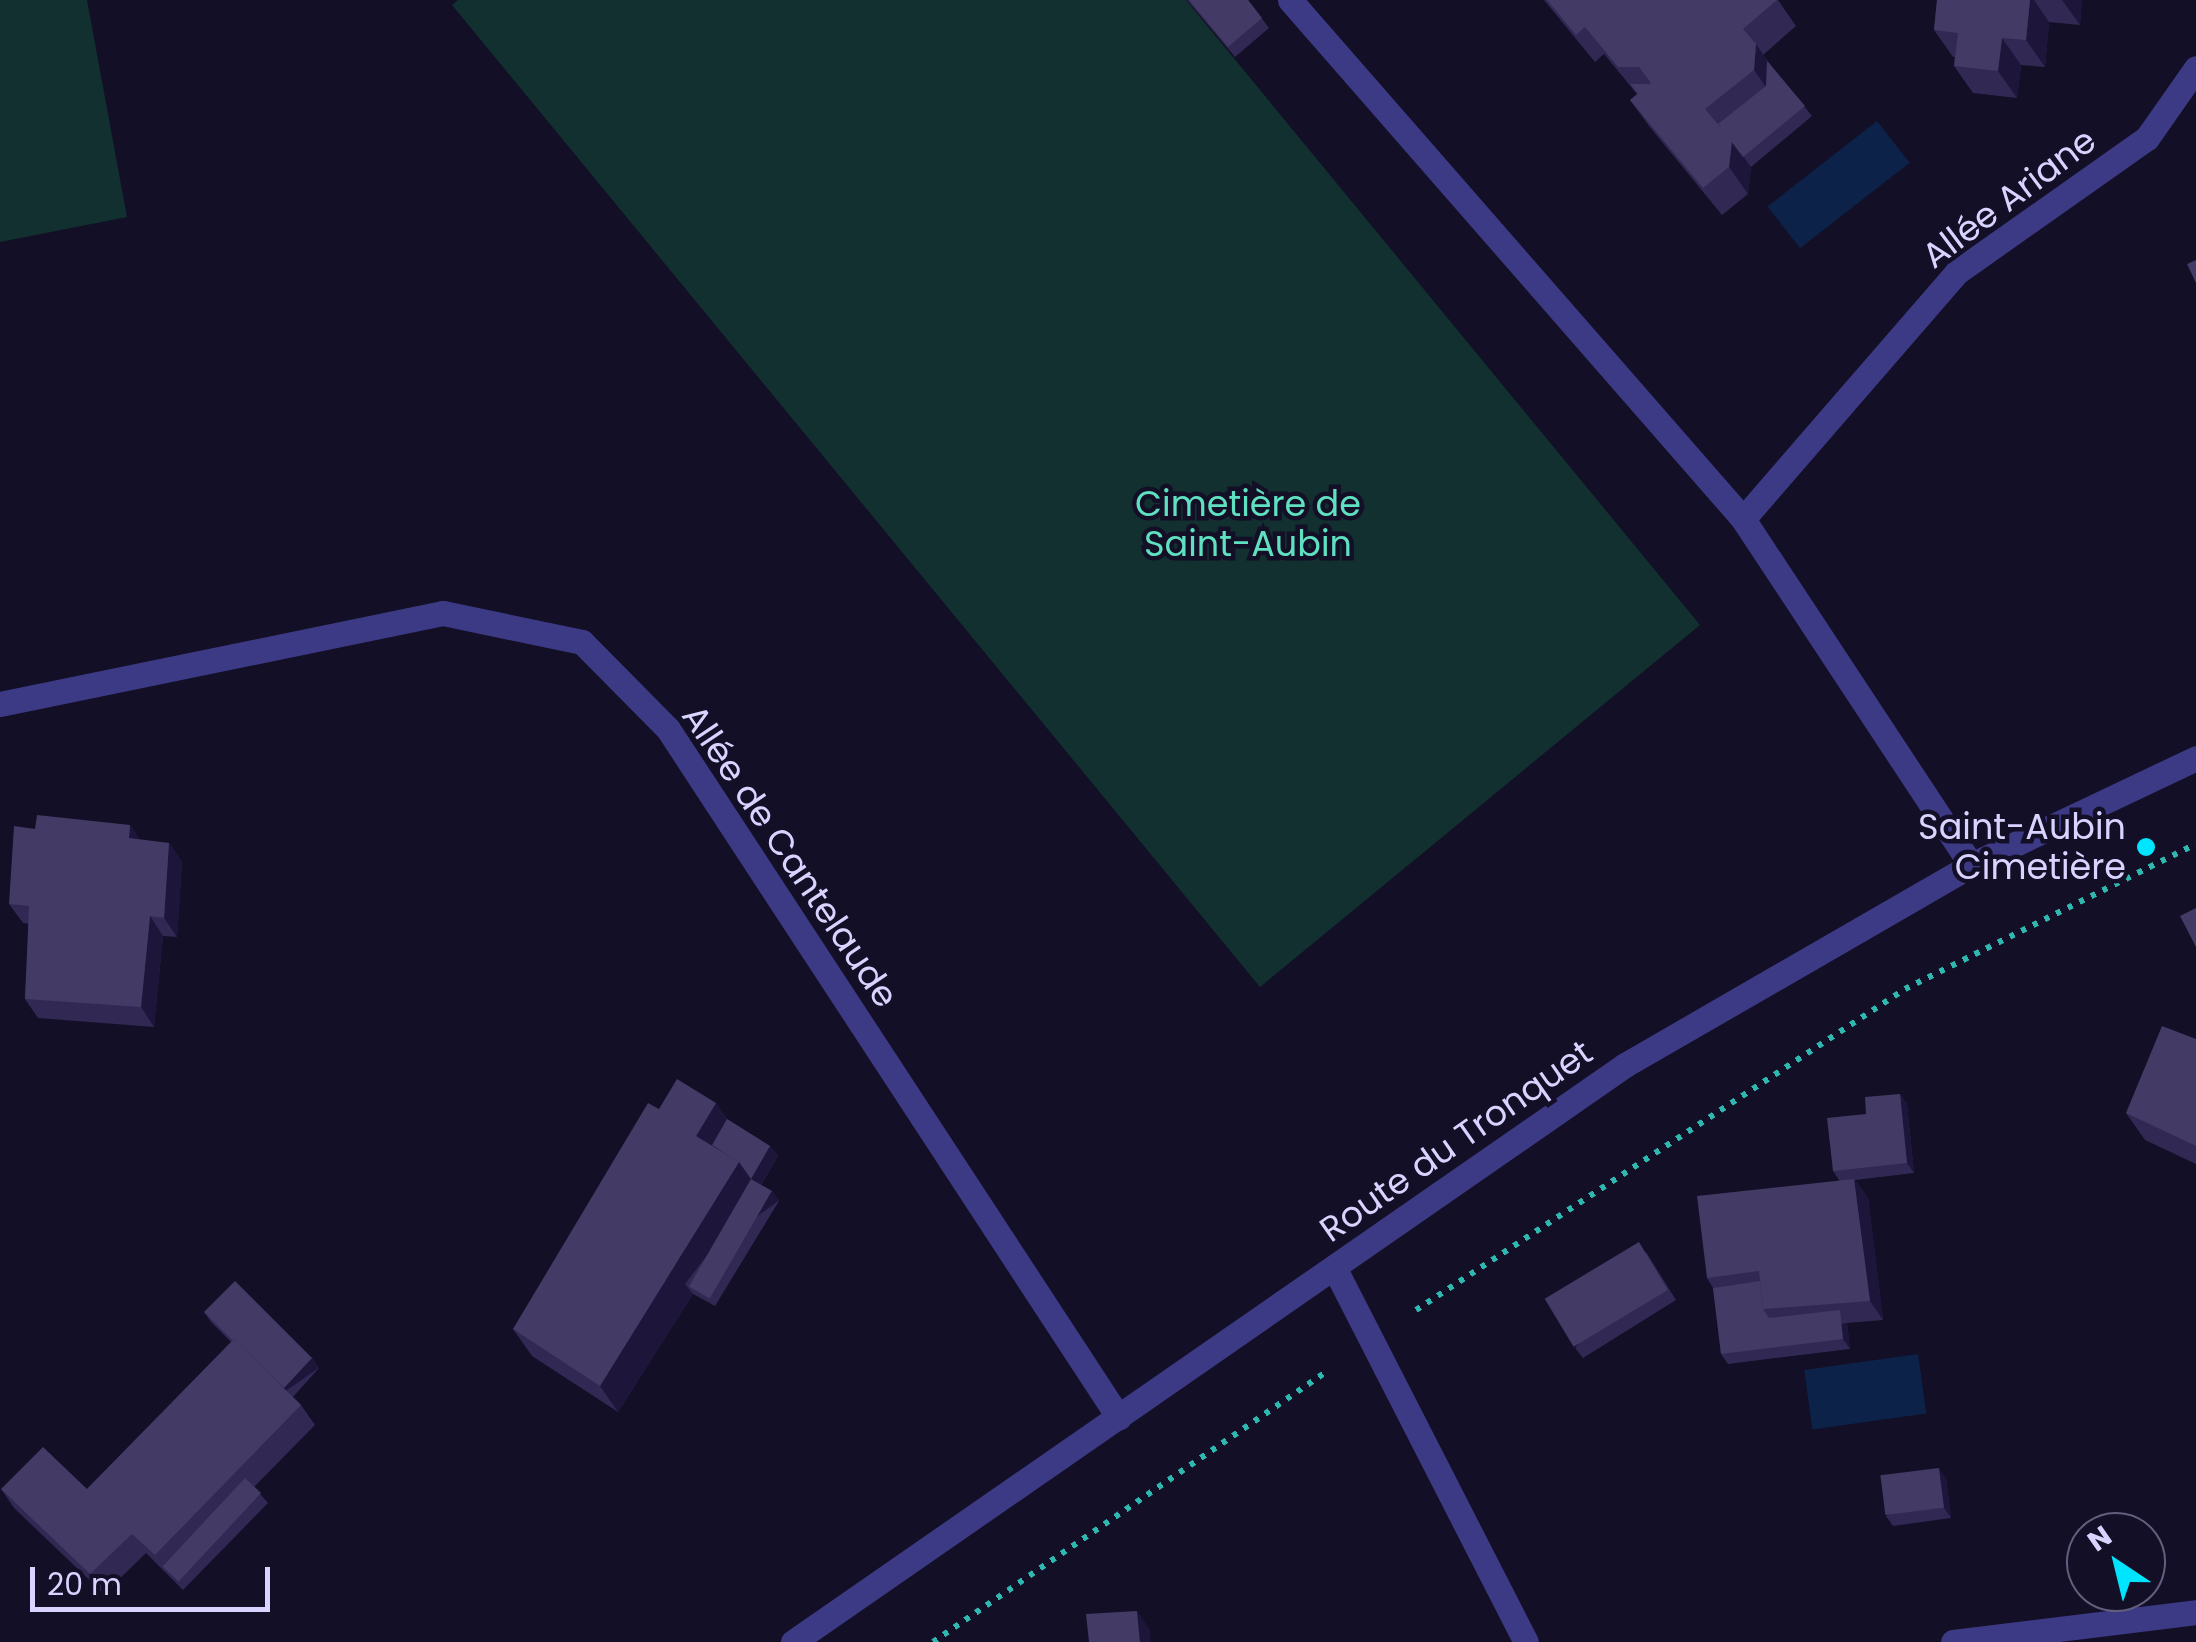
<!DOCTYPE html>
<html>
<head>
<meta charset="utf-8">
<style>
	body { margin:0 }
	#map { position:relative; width:2196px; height:1642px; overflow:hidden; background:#130f26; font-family:Poppins,sans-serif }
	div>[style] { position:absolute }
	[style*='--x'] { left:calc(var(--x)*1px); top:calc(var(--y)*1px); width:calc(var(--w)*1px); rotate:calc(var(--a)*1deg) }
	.green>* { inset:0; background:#12302f }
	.water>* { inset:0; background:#0c2248; transform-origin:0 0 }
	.path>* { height:6px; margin-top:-3px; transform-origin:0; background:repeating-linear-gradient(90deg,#2fb8b0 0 5px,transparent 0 13px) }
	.service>* { height:25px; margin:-12.5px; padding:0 12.5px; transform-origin:12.5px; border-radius:12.5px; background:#3d3a85 }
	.minor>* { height:25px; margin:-12.5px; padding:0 12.5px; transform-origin:12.5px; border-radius:12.5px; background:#3d3a85 }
	.tertiary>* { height:25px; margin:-12.5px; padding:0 12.5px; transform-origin:12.5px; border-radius:12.5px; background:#3d3a85 }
	.wall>* { inset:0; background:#312854 }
	.shaded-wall>* { inset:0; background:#1d163a; transform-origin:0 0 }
	.building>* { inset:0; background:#433a66; transform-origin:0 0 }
	.dots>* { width:28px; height:28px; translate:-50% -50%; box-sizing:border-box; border:5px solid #130f26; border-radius:50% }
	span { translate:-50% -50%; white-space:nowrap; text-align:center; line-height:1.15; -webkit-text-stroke:9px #130f26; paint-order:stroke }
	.street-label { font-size:35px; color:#d9d4ff }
	.park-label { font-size:35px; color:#5fe0c0 }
	.poi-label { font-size:35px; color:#d9d4ff }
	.right { translate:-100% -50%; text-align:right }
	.north { position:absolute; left:2066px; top:1512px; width:100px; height:100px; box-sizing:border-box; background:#130f26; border:2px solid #625e7d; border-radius:50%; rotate:325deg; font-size:28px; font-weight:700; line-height:40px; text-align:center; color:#d9d4ff }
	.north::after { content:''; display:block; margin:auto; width:35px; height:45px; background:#00e5ff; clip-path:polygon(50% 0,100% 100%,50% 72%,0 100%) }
	.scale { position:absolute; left:30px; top:1567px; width:240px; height:45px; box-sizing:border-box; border:5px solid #d9d4ff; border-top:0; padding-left:12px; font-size:30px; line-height:35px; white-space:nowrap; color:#d9d4ff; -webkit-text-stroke:8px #130f26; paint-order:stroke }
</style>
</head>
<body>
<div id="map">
	<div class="green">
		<div style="clip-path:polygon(0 0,87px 0,127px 217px,0 242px)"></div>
		<div style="clip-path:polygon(458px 0,1186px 0,1700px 625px,1260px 987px,452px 5px)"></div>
	</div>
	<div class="water">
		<div style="left:1877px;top:121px;width:53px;height:139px;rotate:52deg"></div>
		<div style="left:1918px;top:1354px;width:60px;height:115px;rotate:82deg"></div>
	</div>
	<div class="path">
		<div style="--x:1416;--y:1310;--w:585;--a:-33.28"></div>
		<div style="--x:1905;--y:989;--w:325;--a:-26.5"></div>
		<div style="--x:933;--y:1642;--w:479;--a:-34.5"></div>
	</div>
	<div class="service">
		<div style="--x:0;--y:704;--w:452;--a:-11.6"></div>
		<div style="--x:443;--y:613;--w:142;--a:11.8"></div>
		<div style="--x:582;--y:642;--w:122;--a:45.3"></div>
		<div style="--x:668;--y:729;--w:823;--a:56.79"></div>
	</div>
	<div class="minor">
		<div style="--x:1290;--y:0;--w:689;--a:48.88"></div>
		<div style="--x:1743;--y:519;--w:414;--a:56.6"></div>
		<div style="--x:1743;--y:519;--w:327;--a:-49.1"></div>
		<div style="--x:1957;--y:272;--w:232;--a:-35.2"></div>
		<div style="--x:2147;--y:138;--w:85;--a:-55"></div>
		<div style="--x:1335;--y:1269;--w:419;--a:62.9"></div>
		<div style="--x:1953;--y:1642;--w:245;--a:-7"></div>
	</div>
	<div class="tertiary">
		<div style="--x:793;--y:1642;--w:1012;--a:-34.74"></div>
		<div style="--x:1625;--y:1065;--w:400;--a:-30"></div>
		<div style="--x:1971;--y:865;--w:249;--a:-25.4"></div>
	</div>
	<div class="wall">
		<div style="clip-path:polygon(1187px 0,1248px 0,1269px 28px,1235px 57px)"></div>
		<div style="clip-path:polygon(1544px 0,1778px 0,1796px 26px,1763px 55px,1812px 116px,1751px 167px,1748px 194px,1722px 215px,1649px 126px,1630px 100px,1637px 94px,1604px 54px,1595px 62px)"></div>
		<div style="clip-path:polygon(1937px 0,2082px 0,2080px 25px,2049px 22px,2045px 67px,2021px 65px,2017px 98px,1973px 93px,1954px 66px,1955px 57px,1953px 57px,1934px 30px)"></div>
		<div style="clip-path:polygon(130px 825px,140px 840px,169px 843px,182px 862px,177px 937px,163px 936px,154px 1027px,38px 1018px,25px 999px,29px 924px,23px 923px,9px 904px,35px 829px)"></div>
		<div style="clip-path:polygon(2196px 1039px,2196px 1164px,2145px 1140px,2126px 1113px)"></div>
		<div style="clip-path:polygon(1900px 1094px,1907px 1104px,1914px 1173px,1855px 1180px,1868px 1198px,1883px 1320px,1847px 1323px,1850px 1349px,1728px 1364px,1721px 1354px,1713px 1288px,1707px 1278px,1839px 1180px,1833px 1171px,1866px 1114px)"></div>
		<div style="clip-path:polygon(716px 1103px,727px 1119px,770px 1146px,778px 1156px,761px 1185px,772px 1191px,779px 1201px,715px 1306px,693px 1294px,618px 1412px,532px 1356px,513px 1329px,659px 1109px)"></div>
		<div style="clip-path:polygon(1646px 1252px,1676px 1300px,1583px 1358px,1575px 1348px)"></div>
		<div style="clip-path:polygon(204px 1312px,312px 1358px,319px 1368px,293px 1397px,301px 1405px,315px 1425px,254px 1487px,268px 1503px,183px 1590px,146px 1553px,104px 1594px,14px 1508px,1px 1489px,87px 1489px,231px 1342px,211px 1322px)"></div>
		<div style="clip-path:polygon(1946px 1478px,1951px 1518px,1893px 1526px,1886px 1516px)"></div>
	</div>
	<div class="shaded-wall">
		<div style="clip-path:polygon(2030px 0,2034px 0,2049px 22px,2045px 67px,2026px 40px)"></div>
		<div style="clip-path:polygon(2062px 0,2082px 0,2080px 25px)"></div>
		<div style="clip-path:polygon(2002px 38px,2021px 65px,2017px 98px,1998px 71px)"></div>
		<div style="clip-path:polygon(1756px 44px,1774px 71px,1773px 97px,1754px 70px)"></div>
		<div style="clip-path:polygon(1732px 141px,1751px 167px,1748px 194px,1729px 167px)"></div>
		<div style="clip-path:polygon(130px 825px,143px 844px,129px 838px)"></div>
		<div style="clip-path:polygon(169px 843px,182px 862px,177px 937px,164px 918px)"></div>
		<div style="clip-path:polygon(150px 916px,163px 936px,154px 1027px,141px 1007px)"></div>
		<div style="clip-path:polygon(1900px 1094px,1907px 1104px,1914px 1173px,1907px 1163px)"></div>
		<div style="clip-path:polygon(716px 1103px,735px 1129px,717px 1158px,696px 1136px)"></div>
		<div style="clip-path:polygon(770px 1146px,778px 1156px,758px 1189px,685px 1284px,693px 1294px,618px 1412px,600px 1386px,739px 1162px)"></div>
		<div style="clip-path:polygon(1854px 1179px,1868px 1198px,1883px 1320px,1870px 1301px)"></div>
		<div style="left:772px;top:1191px;width:12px;height:123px;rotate:55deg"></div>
		<div style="clip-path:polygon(1847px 1323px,1850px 1349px,1843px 1339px,1841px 1324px)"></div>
		<div style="left:312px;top:1358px;width:12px;height:43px;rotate:55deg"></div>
		<div style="clip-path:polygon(1939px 1468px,1946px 1478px,1951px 1518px,1944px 1508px)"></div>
		<div style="clip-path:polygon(1137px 1611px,1150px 1630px,1151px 1642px,1140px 1642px)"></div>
	</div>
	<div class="building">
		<div style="clip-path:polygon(1189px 0,1248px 0,1262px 18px,1228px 47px)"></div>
		<div style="clip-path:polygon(1547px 0,1777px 0,1743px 29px,1756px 44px,1754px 70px,1705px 109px,1732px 141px,1729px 167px,1703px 188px,1630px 100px,1651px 83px,1639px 67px,1618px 67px,1585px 27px,1576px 35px)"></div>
		<div style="clip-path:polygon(1937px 0,2030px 0,2026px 40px,2002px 38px,1998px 71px,1954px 66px,1958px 33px,1934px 30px)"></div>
		<div style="clip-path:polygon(1767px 61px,1805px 106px,1743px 157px,1718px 124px,1766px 86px)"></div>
		<div style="clip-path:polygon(1630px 84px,1650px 84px,1638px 94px)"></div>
		<div style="clip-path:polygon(2196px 260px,2196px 283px,2187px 264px)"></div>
		<div style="clip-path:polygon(37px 815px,130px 825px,129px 838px,169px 843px,164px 918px,150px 916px,141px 1007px,25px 999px,29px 906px,9px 904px,14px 826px,35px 829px)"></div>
		<div style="clip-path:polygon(2196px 908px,2196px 947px,2180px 916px)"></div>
		<div style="clip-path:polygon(2162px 1026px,2196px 1039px,2196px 1146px,2126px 1113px)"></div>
		<div style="clip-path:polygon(677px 1079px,716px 1103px,696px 1136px,739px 1162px,600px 1386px,513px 1329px,648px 1103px,659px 1109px)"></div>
		<div style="clip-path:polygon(1900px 1094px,1907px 1163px,1833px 1171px,1827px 1118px,1866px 1114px,1865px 1097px)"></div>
		<div style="clip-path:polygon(727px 1119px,770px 1146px,751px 1179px,739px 1162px,712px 1145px)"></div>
		<div style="left:751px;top:1179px;width:24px;height:124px;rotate:30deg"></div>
		<div style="clip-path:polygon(1854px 1179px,1870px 1301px,1763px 1309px,1759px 1271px,1707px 1278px,1697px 1196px)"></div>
		<div style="left:1639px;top:1242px;width:56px;height:110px;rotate:59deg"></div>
		<div style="clip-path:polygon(235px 1281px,312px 1358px,284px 1388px,234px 1339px,232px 1340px,204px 1312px)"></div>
		<div style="clip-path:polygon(1760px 1281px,1763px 1309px,1769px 1318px,1840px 1310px,1843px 1339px,1721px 1354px,1713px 1288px)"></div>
		<div style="clip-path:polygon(234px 1339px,301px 1405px,155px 1555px,132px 1534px,90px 1574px,1px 1489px,43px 1447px,87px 1489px)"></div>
		<div style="left:1939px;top:1468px;width:40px;height:59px;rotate:83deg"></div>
		<div style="left:245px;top:1478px;width:22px;height:121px;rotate:43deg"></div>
		<div style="clip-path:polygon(1137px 1611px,1140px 1642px,1089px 1642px,1086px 1614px)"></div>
	</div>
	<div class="dots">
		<div style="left:2146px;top:847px;background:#00e5ff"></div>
	</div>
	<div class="street-label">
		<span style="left:2009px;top:198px;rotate:-37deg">Allée Ariane</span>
		<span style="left:790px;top:856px;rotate:56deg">Allée de Cantelaude</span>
		<span style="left:1456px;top:1141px;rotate:-35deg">Route du Tronquet</span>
	</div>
	<div class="park-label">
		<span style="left:1248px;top:524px">Cimetière de<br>Saint-Aubin</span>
	</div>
	<div class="poi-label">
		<span class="right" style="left:2126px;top:847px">Saint-Aubin<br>Cimetière</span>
	</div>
	<div class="north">N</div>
	<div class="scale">20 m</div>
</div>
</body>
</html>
